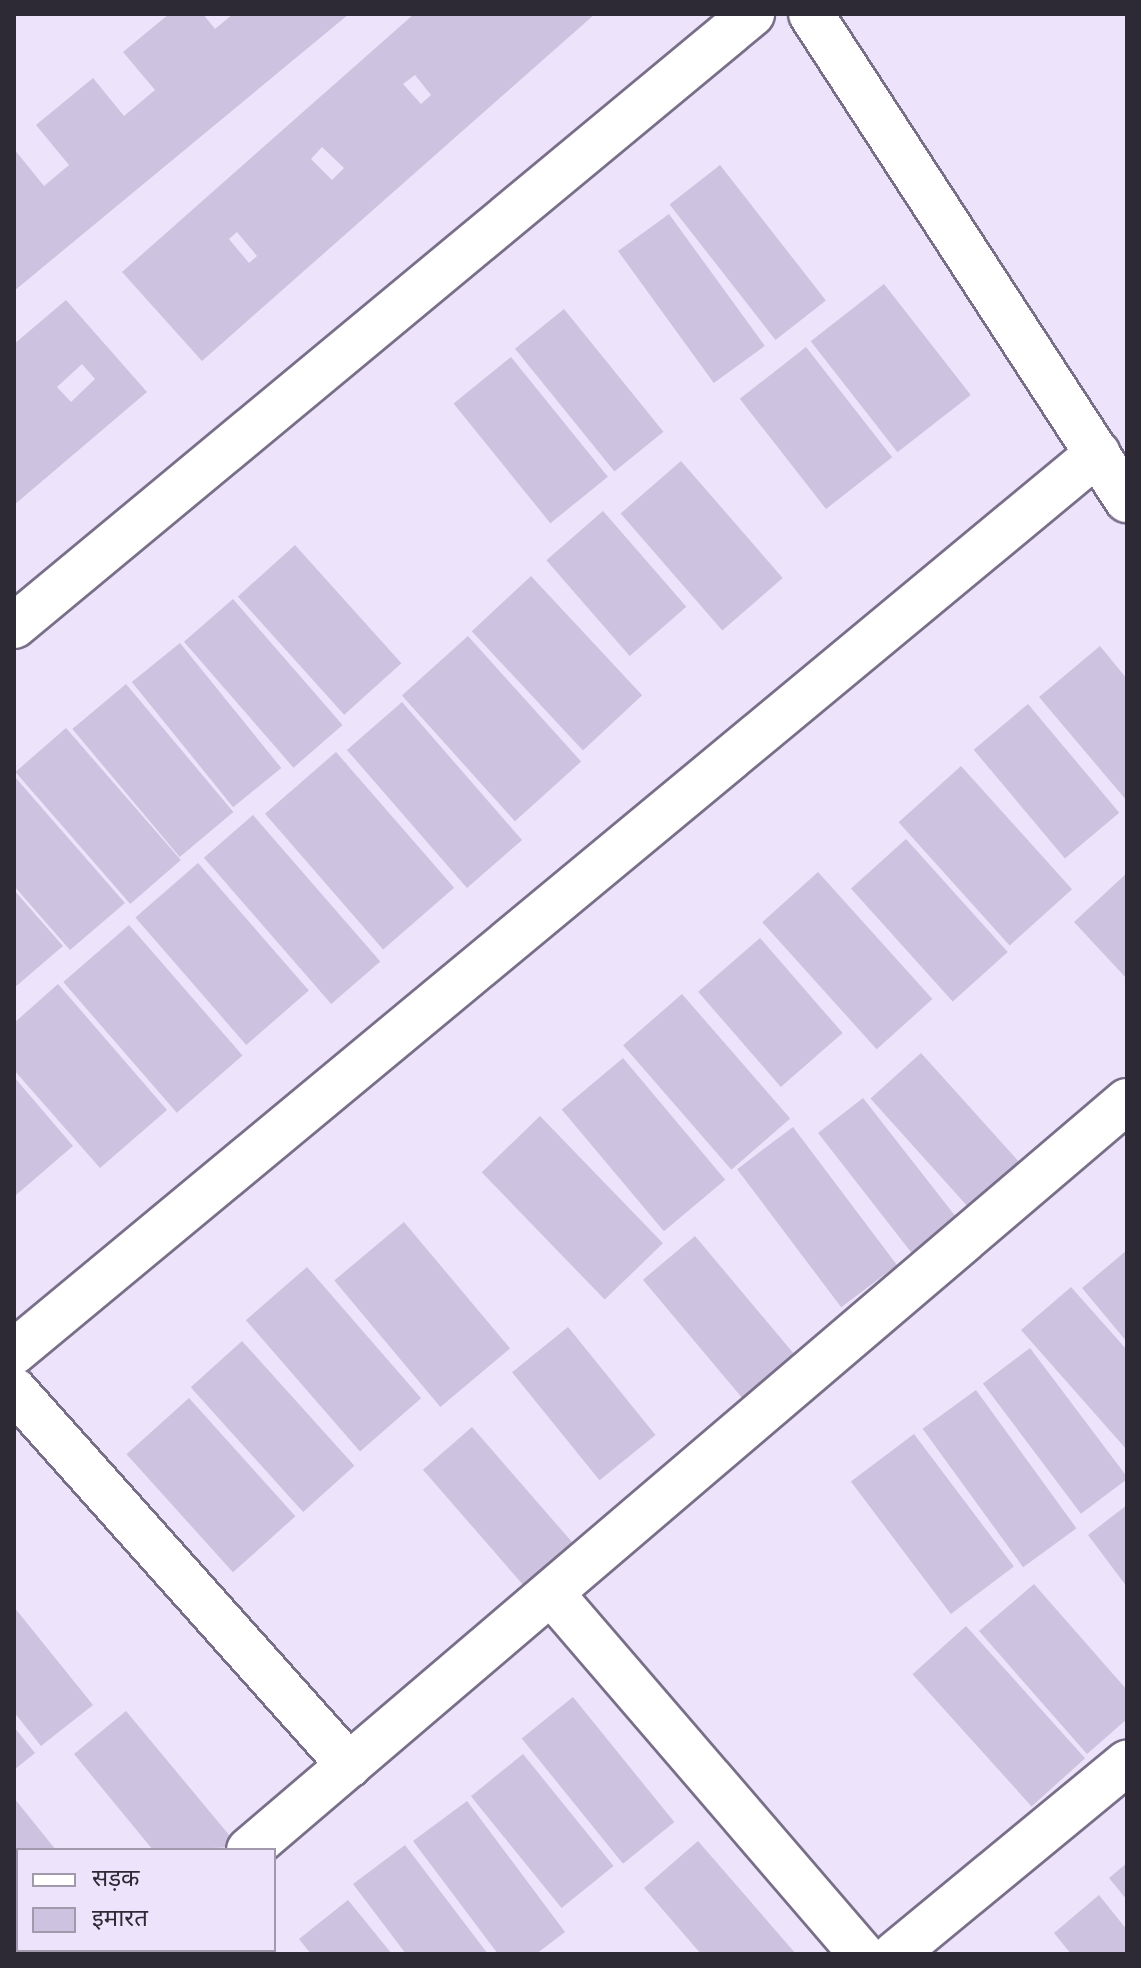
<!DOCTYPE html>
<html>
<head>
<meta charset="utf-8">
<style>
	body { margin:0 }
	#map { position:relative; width:1141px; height:1968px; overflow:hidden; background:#ede4fb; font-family:Ubuntu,"Noto Sans Devanagari",sans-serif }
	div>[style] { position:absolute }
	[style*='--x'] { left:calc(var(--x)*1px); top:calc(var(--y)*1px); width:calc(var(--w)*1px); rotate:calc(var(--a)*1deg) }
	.building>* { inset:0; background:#cdc2df; transform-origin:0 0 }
	.roads { filter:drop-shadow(2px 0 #796f89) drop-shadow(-2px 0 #796f89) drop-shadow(0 2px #796f89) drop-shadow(0 -2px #796f89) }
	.minor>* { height:44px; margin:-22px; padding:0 22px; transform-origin:22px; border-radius:22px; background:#fff }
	span { translate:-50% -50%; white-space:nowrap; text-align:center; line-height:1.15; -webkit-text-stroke:7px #ede4fb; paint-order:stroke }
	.frame { position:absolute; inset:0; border:16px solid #2e2a35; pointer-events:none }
	.legend { position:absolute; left:16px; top:1848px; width:260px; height:104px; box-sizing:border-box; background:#ede4fb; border:2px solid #a19aac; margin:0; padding:10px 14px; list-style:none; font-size:24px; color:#2e2a35 }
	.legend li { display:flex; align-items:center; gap:16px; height:40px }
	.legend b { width:40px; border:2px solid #a19aac }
</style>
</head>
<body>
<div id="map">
	<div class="building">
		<div style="clip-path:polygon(169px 14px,203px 14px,215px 29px,233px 14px,349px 14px,14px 291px,14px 149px,44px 186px,69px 165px,36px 125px,93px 78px,124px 116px,155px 90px,123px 52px)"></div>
		<div style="clip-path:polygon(evenodd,414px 14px,595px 14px,202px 361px,122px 272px,414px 14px,415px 75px,431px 95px,421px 104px,403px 84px,415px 75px,414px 14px,322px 147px,344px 168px,332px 180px,311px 159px,322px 147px,414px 14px,237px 232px,257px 256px,249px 263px,229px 239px,237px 232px)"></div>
		<div style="left:720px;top:165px;width:172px;height:64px;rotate:52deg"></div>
		<div style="left:669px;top:214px;width:163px;height:63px;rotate:54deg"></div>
		<div style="left:884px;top:284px;width:141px;height:93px;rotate:52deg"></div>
		<div style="clip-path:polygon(evenodd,66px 300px,147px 392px,14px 505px,14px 344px,66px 300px,82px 364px,95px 379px,71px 402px,57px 387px,82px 364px)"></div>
		<div style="left:564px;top:309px;width:158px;height:63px;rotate:51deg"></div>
		<div style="left:806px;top:347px;width:140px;height:84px;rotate:52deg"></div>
		<div style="left:511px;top:357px;width:154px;height:74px;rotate:51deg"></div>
		<div style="left:681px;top:461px;width:155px;height:80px;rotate:49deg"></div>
		<div style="left:603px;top:511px;width:127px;height:75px;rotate:49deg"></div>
		<div style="left:295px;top:545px;width:159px;height:77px;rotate:48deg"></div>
		<div style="left:531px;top:576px;width:163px;height:81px;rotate:47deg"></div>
		<div style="left:233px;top:599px;width:167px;height:65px;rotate:49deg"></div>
		<div style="left:468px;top:636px;width:169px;height:89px;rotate:48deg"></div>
		<div style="left:180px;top:643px;width:161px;height:62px;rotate:51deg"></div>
		<div style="clip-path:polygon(1100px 646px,1127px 679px,1127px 801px,1039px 697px)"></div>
		<div style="left:126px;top:684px;width:167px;height:70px;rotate:50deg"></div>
		<div style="left:402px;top:702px;width:183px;height:73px;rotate:49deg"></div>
		<div style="left:1028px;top:704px;width:142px;height:71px;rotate:50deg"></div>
		<div style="left:66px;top:728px;width:175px;height:67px;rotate:49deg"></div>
		<div style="left:336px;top:752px;width:180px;height:94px;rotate:49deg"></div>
		<div style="left:961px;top:766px;width:166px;height:84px;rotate:48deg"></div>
		<div style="clip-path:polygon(14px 776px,125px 903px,70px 950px,14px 886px)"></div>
		<div style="left:253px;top:815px;width:194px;height:65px;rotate:49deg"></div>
		<div style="left:906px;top:839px;width:152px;height:74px;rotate:48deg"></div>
		<div style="left:198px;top:863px;width:169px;height:83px;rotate:49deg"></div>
		<div style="left:818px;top:872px;width:171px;height:75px;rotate:48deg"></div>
		<div style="clip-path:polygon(1127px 873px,1127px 979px,1074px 922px)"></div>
		<div style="clip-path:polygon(14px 890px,63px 946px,14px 988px)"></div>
		<div style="left:129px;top:925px;width:173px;height:87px;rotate:49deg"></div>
		<div style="left:760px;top:938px;width:126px;height:82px;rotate:49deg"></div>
		<div style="clip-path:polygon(58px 984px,167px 1110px,100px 1168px,14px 1070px,14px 1023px)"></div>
		<div style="left:682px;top:994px;width:165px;height:78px;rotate:49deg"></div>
		<div style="left:921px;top:1053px;width:153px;height:68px;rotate:48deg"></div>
		<div style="left:623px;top:1058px;width:159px;height:80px;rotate:50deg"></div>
		<div style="clip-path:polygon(14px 1077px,73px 1146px,16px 1195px,14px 1193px)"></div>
		<div style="left:863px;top:1098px;width:160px;height:57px;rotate:52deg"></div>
		<div style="left:540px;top:1116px;width:177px;height:81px;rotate:46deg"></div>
		<div style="left:793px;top:1127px;width:173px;height:70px;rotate:53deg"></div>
		<div style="left:404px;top:1222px;width:165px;height:91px;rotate:50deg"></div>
		<div style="left:695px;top:1236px;width:173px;height:68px;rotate:50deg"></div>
		<div style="clip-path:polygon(1127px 1250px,1127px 1342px,1082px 1288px)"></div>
		<div style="left:307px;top:1267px;width:174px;height:81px;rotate:49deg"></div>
		<div style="clip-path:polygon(1071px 1287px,1127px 1350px,1127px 1450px,1021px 1330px)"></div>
		<div style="left:568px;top:1327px;width:139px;height:72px;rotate:51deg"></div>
		<div style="left:242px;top:1341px;width:168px;height:69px;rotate:48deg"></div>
		<div style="left:1030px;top:1348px;width:163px;height:59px;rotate:53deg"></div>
		<div style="left:976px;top:1390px;width:171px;height:66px;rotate:54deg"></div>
		<div style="left:189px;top:1398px;width:159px;height:84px;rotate:48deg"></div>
		<div style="left:472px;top:1427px;width:162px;height:65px;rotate:49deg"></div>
		<div style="left:914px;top:1434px;width:166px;height:79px;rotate:53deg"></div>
		<div style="clip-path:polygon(1127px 1505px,1127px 1587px,1088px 1535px)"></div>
		<div style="clip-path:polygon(1034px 1584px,1127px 1690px,1127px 1719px,1087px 1754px,979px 1631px)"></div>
		<div style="clip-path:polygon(14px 1607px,93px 1705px,41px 1746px,14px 1712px)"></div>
		<div style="left:966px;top:1626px;width:178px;height:72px;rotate:48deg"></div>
		<div style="left:573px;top:1697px;width:161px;height:66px;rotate:51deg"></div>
		<div style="clip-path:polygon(126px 1711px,239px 1847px,153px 1850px,74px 1754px)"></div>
		<div style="clip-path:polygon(14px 1727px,35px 1753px,14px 1770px)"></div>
		<div style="left:523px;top:1754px;width:144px;height:67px;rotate:51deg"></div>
		<div style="clip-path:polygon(14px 1798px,56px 1850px,18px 1850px,18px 1911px)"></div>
		<div style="clip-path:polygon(467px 1801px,565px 1932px,536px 1954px,498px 1954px,413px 1841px)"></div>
		<div style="clip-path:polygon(698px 1841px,796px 1954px,701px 1954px,644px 1888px)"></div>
		<div style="clip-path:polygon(405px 1845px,488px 1954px,406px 1954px,353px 1884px)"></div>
		<div style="clip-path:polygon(1127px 1863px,1127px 1900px,1109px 1878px)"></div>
		<div style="clip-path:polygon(1099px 1895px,1127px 1930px,1127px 1954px,1071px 1954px,1054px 1933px)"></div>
		<div style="clip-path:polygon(348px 1900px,392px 1954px,311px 1954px,299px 1939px)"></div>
		<div style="clip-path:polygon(49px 1950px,117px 1950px,112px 1954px)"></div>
	</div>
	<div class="roads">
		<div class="minor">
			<div style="--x:811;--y:14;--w:580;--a:56.97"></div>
			<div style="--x:14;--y:626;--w:959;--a:-39.67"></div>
			<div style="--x:14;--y:1352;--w:1408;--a:-39.67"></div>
			<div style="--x:14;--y:1390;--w:503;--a:48.22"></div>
			<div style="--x:551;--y:1593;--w:476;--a:49.3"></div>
			<div style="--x:249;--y:1850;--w:1154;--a:-40.47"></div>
			<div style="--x:127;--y:1954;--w:6;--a:-39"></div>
			<div style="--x:895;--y:1954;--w:301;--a:-39.5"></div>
		</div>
	</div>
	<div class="frame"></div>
	<ul class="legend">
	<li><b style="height:10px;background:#fff"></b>सड़क</li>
	<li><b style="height:22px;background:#cdc2df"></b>इमारत</li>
	</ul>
</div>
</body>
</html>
